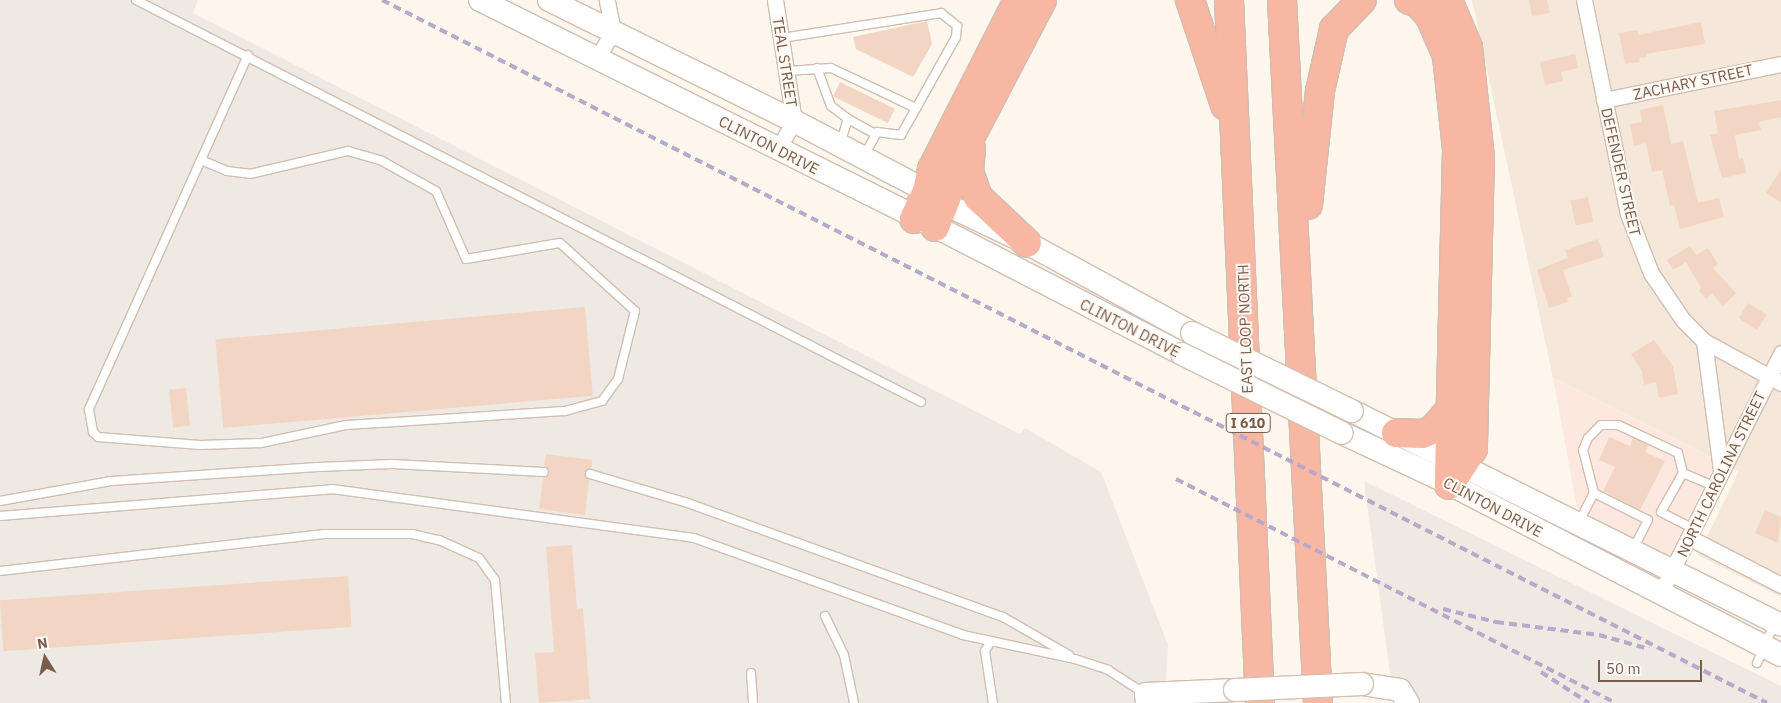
<!DOCTYPE html>
<html>
<head>
<meta charset="utf-8">
<style>
	body { margin:0 }
	#map { position:relative; width:1781px; height:703px; overflow:hidden; background:#fdf6ec; font-family:"IBM Plex Sans",sans-serif }
	div>[style] { position:absolute }
	[style*='--x'] { left:calc(var(--x)*1px); top:calc(var(--y)*1px); width:calc(var(--w)*1px); rotate:calc(var(--a)*1deg) }
	.residential>* { inset:0; background:#f5e8da }
	.commercial>* { inset:0; background:#fde8e0 }
	.industrial>* { inset:0; background:#efe9e4 }
	.building>* { inset:0; background:#f3d5c3; transform-origin:0 0 }
	.roads { filter:drop-shadow(1px 0 #d1beb0) drop-shadow(-1px 0 #d1beb0) drop-shadow(0 1px #d1beb0) drop-shadow(0 -1px #d1beb0) }
	.service>* { height:8px; margin:-4px; padding:0 4px; transform-origin:4px; border-radius:4px; background:#fff }
	.minor>* { height:15px; margin:-7.5px; padding:0 7.5px; transform-origin:7.5px; border-radius:7.5px; background:#fff }
	.secondary>* { height:22px; margin:-11px; padding:0 11px; transform-origin:11px; border-radius:11px; background:#fff }
	.motorway>* { height:28px; margin:-14px; padding:0 14px; transform-origin:14px; border-radius:14px; background:#f7b7a3 }
	.rail>* { height:4px; margin-top:-2px; transform-origin:0; background:repeating-linear-gradient(90deg,#b9a8c9 0 8px,transparent 0 13px) }
	.bridges { filter:drop-shadow(1px 0 #d6c0b0) drop-shadow(-1px 0 #d6c0b0) drop-shadow(0 1px #d6c0b0) drop-shadow(0 -1px #d6c0b0) }
	.secondary-bridge>* { height:22px; margin:-11px; padding:0 11px; transform-origin:11px; border-radius:11px; background:#fff }
	span { translate:-50% -50%; white-space:nowrap; text-align:center; line-height:1.15; -webkit-text-stroke:4px #fffaf3; paint-order:stroke }
	.shield-label span { padding:1px 4px; background:#fffaf3; border:1px solid; border-radius:4px; -webkit-text-stroke-width:0 }
	.shield-label { font-size:14px; color:#7a5c4d; font-weight:700 }
	.street-label { font-size:15px; color:#7a5c4d }
	.north { position:absolute; left:20px; top:633px; width:50px; height:50px; -webkit-text-stroke:4px #fffaf3; paint-order:stroke; rotate:350deg; font-size:14px; font-weight:700; line-height:20px; text-align:center; color:#7a5c4d }
	.north::after { content:''; display:block; margin:auto; width:18px; height:22px; background:#7a5c4d; clip-path:polygon(50% 0,100% 100%,50% 72%,0 100%) }
	.scale { position:absolute; left:1598px; top:660px; width:104px; height:22px; box-sizing:border-box; border:2px solid #7a5c4d; border-top:0; padding-left:6px; font-size:15px; line-height:18px; white-space:nowrap; color:#7a5c4d; -webkit-text-stroke:4px #fffaf3; paint-order:stroke }
</style>
</head>
<body>
<div id="map">
	<div class="residential">
		<div style="clip-path:polygon(1472px 0,1781px 0,1781px 597px,1698px 555px,1739px 471px,1553px 378px)"></div>
	</div>
	<div class="commercial">
		<div style="clip-path:polygon(1553px 378px,1717px 460px,1667px 560px,1577px 508px)"></div>
	</div>
	<div class="industrial">
		<div style="clip-path:polygon(0 0,198px 0,193px 13px,1020px 434px,1025px 428px,1101px 472px,1168px 645px,1165px 703px,0 703px)"></div>
		<div style="clip-path:polygon(1364px 481px,1781px 686px,1781px 703px,1394px 703px)"></div>
	</div>
	<div class="building">
		<div style="clip-path:polygon(1529px 0,1547px 0,1550px 13px,1532px 16px)"></div>
		<div style="clip-path:polygon(927px 21px,932px 44px,913px 77px,856px 49px,853px 37px)"></div>
		<div style="clip-path:polygon(1701px 22px,1705px 44px,1646px 54px,1647px 57px,1639px 58px,1640px 62px,1625px 64px,1619px 33px,1638px 30px,1638px 35px)"></div>
		<div style="clip-path:polygon(1575px 54px,1578px 68px,1561px 72px,1563px 81px,1545px 85px,1540px 62px)"></div>
		<div style="left:840px;top:82px;width:61px;height:16px;rotate:26deg"></div>
		<div style="clip-path:polygon(1781px 100px,1781px 117px,1759px 122px,1761px 130px,1735px 135px,1739px 159px,1743px 158px,1746px 173px,1722px 178px,1710px 135px,1718px 133px,1714px 111px)"></div>
		<div style="clip-path:polygon(1663px 105px,1671px 144px,1683px 141px,1698px 203px,1719px 198px,1724px 217px,1680px 229px,1674px 205px,1670px 206px,1662px 170px,1652px 172px,1646px 143px,1634px 146px,1630px 124px,1642px 122px,1640px 110px)"></div>
		<div style="clip-path:polygon(1781px 169px,1781px 202px,1766px 193px)"></div>
		<div style="left:1588px;top:197px;width:25px;height:18px;rotate:78deg"></div>
		<div style="clip-path:polygon(1598px 239px,1604px 257px,1563px 270px,1572px 297px,1567px 298px,1568px 302px,1549px 308px,1537px 270px,1568px 258px,1565px 250px)"></div>
		<div style="clip-path:polygon(1690px 246px,1696px 255px,1708px 248px,1718px 264px,1713px 268px,1736px 293px,1723px 306px,1712px 293px,1706px 299px,1699px 291px,1701px 288px,1686px 262px,1673px 270px,1667px 260px)"></div>
		<div style="left:1748px;top:303px;width:22px;height:18px;rotate:32deg"></div>
		<div style="left:585px;top:307px;width:89px;height:371px;rotate:85deg"></div>
		<div style="clip-path:polygon(1654px 340px,1673px 366px,1678px 394px,1659px 398px,1656px 382px,1644px 385px,1642px 371px,1631px 354px)"></div>
		<div style="left:186px;top:388px;width:38px;height:17px;rotate:84deg"></div>
		<div style="clip-path:polygon(1609px 437px,1630px 446px,1633px 438px,1648px 445px,1645px 452px,1665px 461px,1640px 510px,1603px 491px,1615px 467px,1599px 460px)"></div>
		<div style="clip-path:polygon(546px 454px,592px 460px,591px 469px,585px 473px,589px 480px,585px 515px,539px 509px,543px 478px,550px 473px,544px 466px)"></div>
		<div style="clip-path:polygon(1765px 510px,1781px 517px,1778px 543px,1755px 533px)"></div>
		<div style="clip-path:polygon(572px 545px,577px 609px,583px 608px,590px 699px,539px 703px,535px 653px,554px 652px,546px 547px)"></div>
		<div style="left:348px;top:576px;width:51px;height:349px;rotate:86deg"></div>
	</div>
	<div class="roads">
		<div class="service">
			<div style="--x:136;--y:0;--w:882;--a:27.12"></div>
			<div style="--x:782;--y:38;--w:161;--a:-8.9"></div>
			<div style="--x:941;--y:13;--w:21;--a:39"></div>
			<div style="--x:957;--y:26;--w:11;--a:95"></div>
			<div style="--x:956;--y:37;--w:112;--a:119.3"></div>
			<div style="--x:901;--y:135;--w:24;--a:-173"></div>
			<div style="--x:877;--y:132;--w:26;--a:118"></div>
			<div style="--x:817;--y:68;--w:40;--a:69.8"></div>
			<div style="--x:831;--y:106;--w:21;--a:37"></div>
			<div style="--x:848;--y:119;--w:25;--a:108"></div>
			<div style="--x:788;--y:71;--w:43;--a:-4"></div>
			<div style="--x:831;--y:68;--w:94;--a:25.2"></div>
			<div style="--x:848;--y:119;--w:31;--a:29"></div>
			<div style="--x:201;--y:160;--w:28;--a:23"></div>
			<div style="--x:227;--y:171;--w:23;--a:7"></div>
			<div style="--x:250;--y:174;--w:101;--a:-13.2"></div>
			<div style="--x:348;--y:151;--w:35;--a:16"></div>
			<div style="--x:382;--y:161;--w:62;--a:29.1"></div>
			<div style="--x:436;--y:191;--w:74;--a:66.2"></div>
			<div style="--x:466;--y:259;--w:95;--a:-9.7"></div>
			<div style="--x:560;--y:243;--w:101;--a:42.2"></div>
			<div style="--x:635;--y:311;--w:70;--a:104"></div>
			<div style="--x:618;--y:379;--w:27;--a:126"></div>
			<div style="--x:602;--y:401;--w:39;--a:165"></div>
			<div style="--x:564;--y:411;--w:218;--a:176.3"></div>
			<div style="--x:346;--y:425;--w:87;--a:168"></div>
			<div style="--x:261;--y:443;--w:61;--a:178.1"></div>
			<div style="--x:200;--y:445;--w:102;--a:-175.5"></div>
			<div style="--x:98;--y:437;--w:7;--a:-135"></div>
			<div style="--x:93;--y:432;--w:23;--a:-100"></div>
			<div style="--x:89;--y:409;--w:388;--a:-65.8"></div>
			<div style="--x:590;--y:474;--w:102;--a:16.5"></div>
			<div style="--x:688;--y:503;--w:335;--a:19.9"></div>
			<div style="--x:1003;--y:617;--w:76;--a:29.9"></div>
			<div style="--x:1594;--y:493;--w:44;--a:-104.3"></div>
			<div style="--x:1583;--y:450;--w:13;--a:-67"></div>
			<div style="--x:1588;--y:438;--w:18;--a:-45"></div>
			<div style="--x:1601;--y:425;--w:17;--a:0"></div>
			<div style="--x:1618;--y:425;--w:66;--a:25"></div>
			<div style="--x:1678;--y:453;--w:21;--a:76"></div>
			<div style="--x:0;--y:501;--w:113;--a:-10.2"></div>
			<div style="--x:111;--y:481;--w:207;--a:-3.9"></div>
			<div style="--x:318;--y:467;--w:74;--a:-2.3"></div>
			<div style="--x:392;--y:464;--w:152;--a:3"></div>
			<div style="--x:0;--y:516;--w:333;--a:-4.6"></div>
			<div style="--x:332;--y:489;--w:365;--a:7.7"></div>
			<div style="--x:694;--y:538;--w:286;--a:19.8"></div>
			<div style="--x:963;--y:635;--w:115;--a:12.1"></div>
			<div style="--x:1075;--y:659;--w:35;--a:18"></div>
			<div style="--x:1108;--y:670;--w:43;--a:32.6"></div>
			<div style="--x:1579;--y:522;--w:33;--a:-63"></div>
			<div style="--x:1594;--y:493;--w:60;--a:26.6"></div>
			<div style="--x:1648;--y:520;--w:33;--a:117"></div>
			<div style="--x:1694;--y:529;--w:37;--a:-153"></div>
			<div style="--x:1661;--y:512;--w:45;--a:-60.6"></div>
			<div style="--x:1683;--y:473;--w:36;--a:23"></div>
			<div style="--x:0;--y:571;--w:326;--a:-6.5"></div>
			<div style="--x:324;--y:534;--w:88;--a:0"></div>
			<div style="--x:412;--y:534;--w:28;--a:13"></div>
			<div style="--x:439;--y:540;--w:44;--a:24.2"></div>
			<div style="--x:479;--y:558;--w:27;--a:54"></div>
			<div style="--x:495;--y:580;--w:123;--a:84.9"></div>
			<div style="--x:825;--y:616;--w:43;--a:64"></div>
			<div style="--x:844;--y:655;--w:49;--a:78.2"></div>
			<div style="--x:991;--y:641;--w:12;--a:121"></div>
			<div style="--x:985;--y:651;--w:53;--a:81.3"></div>
			<div style="--x:1757;--y:663;--w:43;--a:-66.4"></div>
			<div style="--x:751;--y:673;--w:30;--a:86"></div>
		</div>
		<div class="minor">
			<div style="--x:775;--y:0;--w:122;--a:81.1"></div>
			<div style="--x:794;--y:121;--w:34;--a:120"></div>
			<div style="--x:1584;--y:0;--w:218;--a:78.4"></div>
			<div style="--x:1628;--y:214;--w:63;--a:68.7"></div>
			<div style="--x:1651;--y:273;--w:57;--a:55.8"></div>
			<div style="--x:1683;--y:320;--w:30;--a:45"></div>
			<div style="--x:1704;--y:341;--w:88;--a:28.6"></div>
			<div style="--x:597;--y:57;--w:30;--a:-57"></div>
			<div style="--x:613;--y:32;--w:33;--a:-101"></div>
			<div style="--x:1604;--y:100;--w:181;--a:-11.5"></div>
			<div style="--x:1704;--y:341;--w:131;--a:82.5"></div>
			<div style="--x:1690;--y:538;--w:102;--a:27.3"></div>
			<div style="--x:1660;--y:594;--w:270;--a:-63.3"></div>
		</div>
		<div class="secondary">
			<div style="--x:480;--y:0;--w:518;--a:26.47"></div>
			<div style="--x:944;--y:231;--w:268;--a:27.3"></div>
			<div style="--x:549;--y:0;--w:273;--a:26.3"></div>
			<div style="--x:794;--y:121;--w:150;--a:27.8"></div>
			<div style="--x:927;--y:191;--w:22;--a:36"></div>
			<div style="--x:945;--y:204;--w:91;--a:25.4"></div>
			<div style="--x:1027;--y:243;--w:188;--a:28.6"></div>
			<div style="--x:1352;--y:411;--w:479;--a:26.5"></div>
			<div style="--x:1342;--y:433;--w:102;--a:25.1"></div>
			<div style="--x:1434;--y:476;--w:390;--a:27.3"></div>
			<div style="--x:1362;--y:684;--w:38;--a:9"></div>
			<div style="--x:1400;--y:690;--w:15;--a:58"></div>
			<div style="--x:1147;--y:703;--w:9;--a:-96"></div>
			<div style="--x:1146;--y:694;--w:89;--a:-2.6"></div>
		</div>
		<div class="motorway">
			<div style="--x:1190;--y:0;--w:111;--a:71.6"></div>
			<div style="--x:1229;--y:0;--w:704;--a:87.48"></div>
			<div style="--x:1282;--y:0;--w:704;--a:87.07"></div>
			<div style="--x:1409;--y:0;--w:9;--a:18"></div>
			<div style="--x:1418;--y:3;--w:18;--a:49"></div>
			<div style="--x:1430;--y:17;--w:43;--a:66.4"></div>
			<div style="--x:1447;--y:56;--w:95;--a:83.9"></div>
			<div style="--x:1457;--y:150;--w:335;--a:91.4"></div>
			<div style="--x:1448;--y:0;--w:51;--a:66.9"></div>
			<div style="--x:1468;--y:47;--w:111;--a:83.8"></div>
			<div style="--x:1480;--y:157;--w:292;--a:91.4"></div>
			<div style="--x:1473;--y:449;--w:42;--a:123.3"></div>
			<div style="--x:971;--y:148;--w:23;--a:95"></div>
			<div style="--x:969;--y:171;--w:28;--a:71"></div>
			<div style="--x:978;--y:197;--w:67;--a:43.2"></div>
			<div style="--x:1308;--y:205;--w:115;--a:-84"></div>
			<div style="--x:1320;--y:91;--w:64;--a:-77.3"></div>
			<div style="--x:1334;--y:29;--w:40;--a:-46"></div>
			<div style="--x:914;--y:219;--w:31;--a:-65"></div>
			<div style="--x:927;--y:191;--w:23;--a:-77"></div>
			<div style="--x:932;--y:169;--w:190;--a:-63"></div>
			<div style="--x:935;--y:227;--w:98;--a:-68.4"></div>
			<div style="--x:971;--y:136;--w:153;--a:-62.4"></div>
			<div style="--x:1396;--y:433;--w:26;--a:2"></div>
			<div style="--x:1422;--y:434;--w:11;--a:-22"></div>
			<div style="--x:1432;--y:430;--w:28;--a:-48"></div>
		</div>
	</div>
	<div class="rail">
		<div style="--x:382;--y:0;--w:1553;--a:26.91"></div>
		<div style="--x:1176;--y:479;--w:494;--a:27"></div>
		<div style="--x:1443;--y:609;--w:55;--a:13.8"></div>
		<div style="--x:1496;--y:622;--w:104;--a:7.2"></div>
		<div style="--x:1599;--y:635;--w:52;--a:15.6"></div>
		<div style="--x:1541;--y:672;--w:57;--a:32.9"></div>
	</div>
	<div class="bridges">
		<div class="secondary-bridge">
			<div style="--x:1192;--y:333;--w:178;--a:26"></div>
			<div style="--x:1182;--y:354;--w:178;--a:26.3"></div>
			<div style="--x:1235;--y:690;--w:127;--a:-2.7"></div>
		</div>
	</div>
	<div class="shield-label">
		<span style="left:1248px;top:423px">I 610</span>
	</div>
	<div class="street-label">
		<span style="left:785px;top:62px;rotate:81deg">TEAL STREET</span>
		<span style="left:1693px;top:82px;rotate:-12deg">ZACHARY STREET</span>
		<span style="left:769px;top:145px;rotate:27deg">CLINTON DRIVE</span>
		<span style="left:1621px;top:172px;rotate:77deg">DEFENDER STREET</span>
		<span style="left:1130px;top:328px;rotate:27deg">CLINTON DRIVE</span>
		<span style="left:1245px;top:329px;rotate:-92deg">EAST LOOP NORTH</span>
		<span style="left:1721px;top:474px;rotate:-64deg">NORTH CAROLINA STREET</span>
		<span style="left:1493px;top:507px;rotate:28deg">CLINTON DRIVE</span>
	</div>
	<div class="north">N</div>
	<div class="scale">50 m</div>
</div>
</body>
</html>
